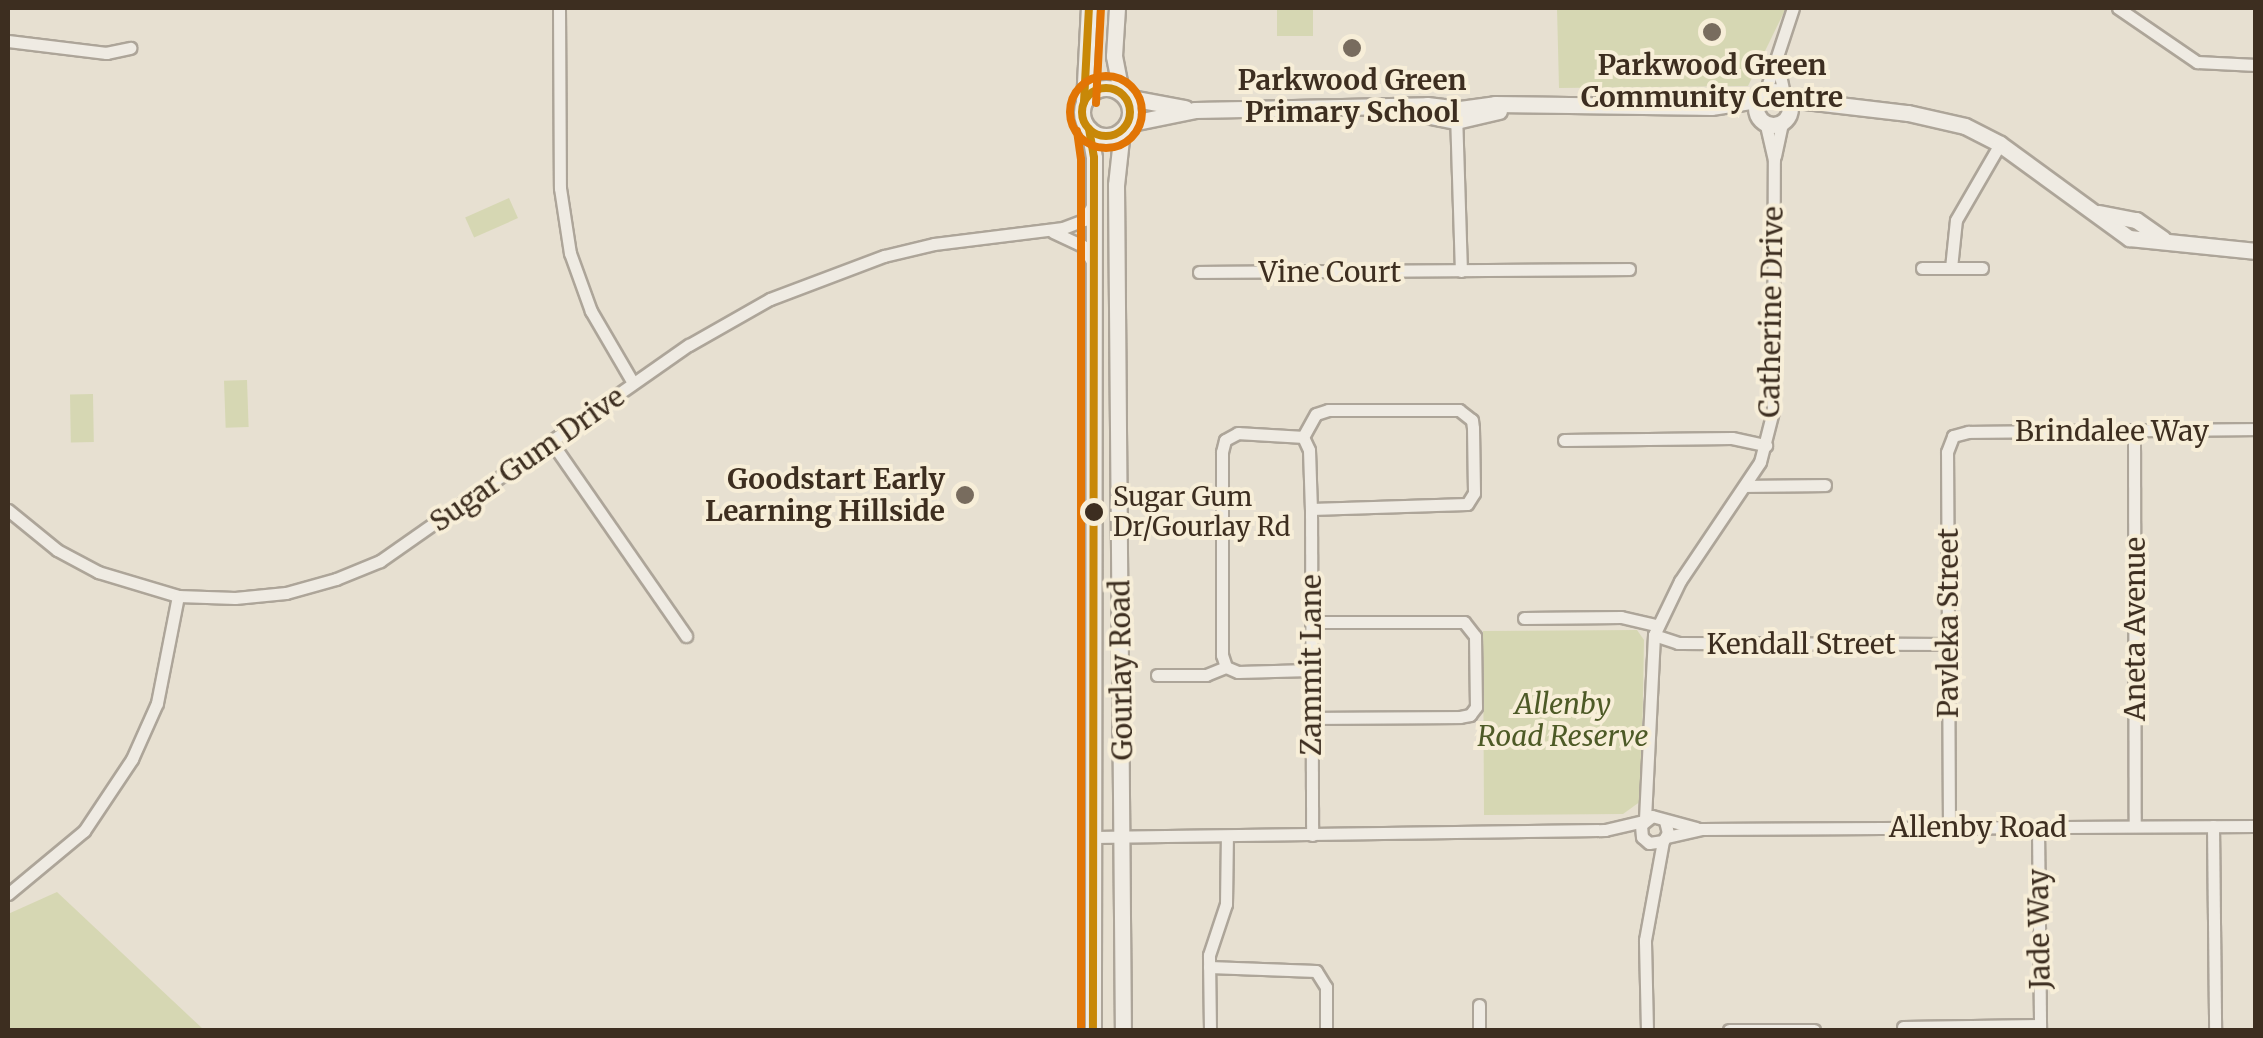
<!DOCTYPE html>
<html>
<head>
<meta charset="utf-8">
<style>
	body { margin:0 }
	#map { position:relative; width:2263px; height:1038px; overflow:hidden; background:#e7e0d1; font-family:Merriweather,serif }
	div>[style] { position:absolute }
	[style*='--x'] { left:calc(var(--x)*1px); top:calc(var(--y)*1px); width:calc(var(--w)*1px); rotate:calc(var(--a)*1deg) }
	.green>* { inset:0; background:#d6d7b3; transform-origin:0 0 }
	.roads { filter:drop-shadow(2px 0 #ada599) drop-shadow(-2px 0 #ada599) drop-shadow(0 2px #ada599) drop-shadow(0 -2px #ada599) }
	.street>* { height:11px; margin:-5.5px; padding:0 5.5px; transform-origin:5.5px; border-radius:5.5px; background:#efebe3 }
	.secondary>* { height:15px; margin:-7.5px; padding:0 7.5px; transform-origin:7.5px; border-radius:7.5px; background:#efebe3 }
	.secondary>.ring { margin:-7.5px; padding:0; box-sizing:content-box; background:none; border:15px solid #efebe3; border-radius:50% }
	.bus-1>* { height:8px; margin:-4px; padding:0 4px; transform-origin:4px; border-radius:4px; background:#c88808 }
	.bus-1>.ring { margin:-4px; padding:0; box-sizing:content-box; background:none; border:8px solid #c88808; border-radius:50% }
	.bus-2>* { height:8px; margin:-4px; padding:0 4px; transform-origin:4px; border-radius:4px; background:#e27505 }
	.bus-2>.ring { margin:-4px; padding:0; box-sizing:content-box; background:none; border:8px solid #e27505; border-radius:50% }
	.dots>* { width:28px; height:28px; translate:-50% -50%; box-sizing:border-box; border:5px solid #f7eed8; border-radius:50% }
	span { translate:-50% -50%; white-space:nowrap; text-align:center; line-height:1.15; -webkit-text-stroke:8px #f7eed8; paint-order:stroke }
	.bus-label { font-size:26px; color:#3d2e20 }
	.left { translate:0 -50%; text-align:left }
	.poi-label { font-size:28px; color:#3d2e20; font-weight:700 }
	.right { translate:-100% -50%; text-align:right }
	.street-label { font-size:28px; color:#3d2e20 }
	.park-label { font-size:28px; color:#4d5a26; font-style:italic }
	.frame { position:absolute; inset:0; border:10px solid #3d2e20; pointer-events:none }
</style>
</head>
<body>
<div id="map">
	<div class="green">
		<div style="left:1277px;top:8px;width:36px;height:28px"></div>
		<div style="clip-path:polygon(1557px 8px,1786px 8px,1748px 86px,1559px 88px)"></div>
		<div style="left:509px;top:198px;width:22px;height:48px;rotate:66deg"></div>
		<div style="left:247px;top:380px;width:47px;height:23px;rotate:88deg"></div>
		<div style="left:93px;top:394px;width:48px;height:23px;rotate:89deg"></div>
		<div style="clip-path:polygon(1637px 630px,1644px 640px,1641px 801px,1623px 814px,1484px 815px,1483px 631px)"></div>
		<div style="clip-path:polygon(57px 892px,204px 1030px,8px 1030px,8px 914px)"></div>
	</div>
	<div class="roads">
		<div class="street">
			<div style="--x:559;--y:8;--w:180;--a:89.7"></div>
			<div style="--x:560;--y:188;--w:66;--a:81.3"></div>
			<div style="--x:570;--y:253;--w:62;--a:70.1"></div>
			<div style="--x:591;--y:311;--w:83;--a:59.7"></div>
			<div style="--x:2118;--y:8;--w:96;--a:34.4"></div>
			<div style="--x:2197;--y:62;--w:59;--a:2.9"></div>
			<div style="--x:8;--y:41;--w:99;--a:7"></div>
			<div style="--x:106;--y:53;--w:25;--a:-12"></div>
			<div style="--x:1777;--y:61;--w:34;--a:78"></div>
			<div style="--x:1765;--y:93;--w:89;--a:-71.8"></div>
			<div style="--x:1456;--y:113;--w:158;--a:88.2"></div>
			<div style="--x:1775;--y:156;--w:34;--a:-78"></div>
			<div style="--x:1053;--y:232;--w:33;--a:25"></div>
			<div style="--x:1083;--y:246;--w:16;--a:60"></div>
			<div style="--x:1922;--y:268;--w:60;--a:0"></div>
			<div style="--x:1951;--y:268;--w:48;--a:-84.1"></div>
			<div style="--x:1956;--y:220;--w:88;--a:-59.9"></div>
			<div style="--x:1199;--y:272;--w:430;--a:-0.4"></div>
			<div style="--x:2134;--y:431;--w:395;--a:89.9"></div>
			<div style="--x:1303;--y:437;--w:26;--a:-61"></div>
			<div style="--x:1316;--y:414;--w:13;--a:-18"></div>
			<div style="--x:1328;--y:410;--w:131;--a:0"></div>
			<div style="--x:1459;--y:410;--w:16;--a:38"></div>
			<div style="--x:1472;--y:420;--w:8;--a:83"></div>
			<div style="--x:1473;--y:428;--w:65;--a:89.1"></div>
			<div style="--x:1474;--y:493;--w:13;--a:122"></div>
			<div style="--x:1467;--y:504;--w:156;--a:178.2"></div>
			<div style="--x:1303;--y:437;--w:14;--a:65"></div>
			<div style="--x:1309;--y:450;--w:59;--a:88.1"></div>
			<div style="--x:1311;--y:509;--w:326;--a:89.8"></div>
			<div style="--x:1564;--y:440;--w:168;--a:-0.7"></div>
			<div style="--x:1732;--y:438;--w:35;--a:12"></div>
			<div style="--x:552;--y:443;--w:235;--a:55.2"></div>
			<div style="--x:1746;--y:486;--w:79;--a:-0.7"></div>
			<div style="--x:8;--y:510;--w:63;--a:39.2"></div>
			<div style="--x:57;--y:550;--w:47;--a:28.2"></div>
			<div style="--x:98;--y:572;--w:84;--a:16.7"></div>
			<div style="--x:178;--y:596;--w:57;--a:2"></div>
			<div style="--x:235;--y:598;--w:51;--a:-5.6"></div>
			<div style="--x:286;--y:593;--w:52;--a:-15.6"></div>
			<div style="--x:336;--y:579;--w:48;--a:-22.2"></div>
			<div style="--x:380;--y:561;--w:377;--a:-35"></div>
			<div style="--x:689;--y:345;--w:93;--a:-29.6"></div>
			<div style="--x:770;--y:299;--w:122;--a:-20.7"></div>
			<div style="--x:884;--y:256;--w:51;--a:-13.5"></div>
			<div style="--x:934;--y:244;--w:130;--a:-7.1"></div>
			<div style="--x:1063;--y:228;--w:22;--a:-21"></div>
			<div style="--x:1084;--y:220;--w:16;--a:-60"></div>
			<div style="--x:1524;--y:618;--w:97;--a:-0.6"></div>
			<div style="--x:1621;--y:617;--w:37;--a:13"></div>
			<div style="--x:1311;--y:622;--w:153;--a:0"></div>
			<div style="--x:1464;--y:622;--w:18;--a:52"></div>
			<div style="--x:1475;--y:636;--w:71;--a:89.2"></div>
			<div style="--x:1476;--y:707;--w:10;--a:127"></div>
			<div style="--x:1470;--y:715;--w:10;--a:169"></div>
			<div style="--x:1460;--y:717;--w:149;--a:179.6"></div>
			<div style="--x:1654;--y:635;--w:25;--a:18"></div>
			<div style="--x:1678;--y:643;--w:271;--a:0.2"></div>
			<div style="--x:1226;--y:667;--w:13;--a:-108"></div>
			<div style="--x:1222;--y:655;--w:203;--a:-90"></div>
			<div style="--x:1222;--y:452;--w:12;--a:-76"></div>
			<div style="--x:1225;--y:440;--w:15;--a:-28"></div>
			<div style="--x:1238;--y:433;--w:65;--a:3.5"></div>
			<div style="--x:1157;--y:675;--w:49;--a:0"></div>
			<div style="--x:1206;--y:675;--w:22;--a:-22"></div>
			<div style="--x:1226;--y:667;--w:13;--a:23"></div>
			<div style="--x:1238;--y:672;--w:72;--a:-1.6"></div>
			<div style="--x:1645;--y:819;--w:184;--a:-87.2"></div>
			<div style="--x:1654;--y:635;--w:60;--a:-64.3"></div>
			<div style="--x:1680;--y:581;--w:143;--a:-56.1"></div>
			<div style="--x:1760;--y:462;--w:53;--a:-75.7"></div>
			<div style="--x:1773;--y:411;--w:251;--a:-89.8"></div>
			<div style="--x:1774;--y:160;--w:37;--a:-103"></div>
			<div style="--x:1665;--y:821;--w:12;--a:76"></div>
			<div style="--x:1668;--y:833;--w:9;--a:122"></div>
			<div style="--x:1663;--y:841;--w:14;--a:172"></div>
			<div style="--x:1649;--y:843;--w:9;--a:-139"></div>
			<div style="--x:1642;--y:837;--w:12;--a:-95"></div>
			<div style="--x:1641;--y:825;--w:14;--a:-39"></div>
			<div style="--x:1652;--y:816;--w:46;--a:15.3"></div>
			<div style="--x:2213;--y:826;--w:204;--a:89.4"></div>
			<div style="--x:1949;--y:827;--w:375;--a:-90.3"></div>
			<div style="--x:1947;--y:452;--w:17;--a:-69"></div>
			<div style="--x:1953;--y:436;--w:16;--a:-15"></div>
			<div style="--x:1968;--y:432;--w:288;--a:-0.6"></div>
			<div style="--x:2038;--y:828;--w:202;--a:89.4"></div>
			<div style="--x:1094;--y:837;--w:511;--a:-0.78"></div>
			<div style="--x:1605;--y:830;--w:39;--a:-13"></div>
			<div style="--x:1667;--y:837;--w:35;--a:-13"></div>
			<div style="--x:1701;--y:829;--w:555;--a:-0.31"></div>
			<div style="--x:8;--y:894;--w:99;--a:-39.7"></div>
			<div style="--x:84;--y:831;--w:87;--a:-56.3"></div>
			<div style="--x:132;--y:759;--w:61;--a:-65.9"></div>
			<div style="--x:157;--y:703;--w:109;--a:-78.9"></div>
			<div style="--x:1209;--y:967;--w:107;--a:2.1"></div>
			<div style="--x:1316;--y:971;--w:19;--a:58"></div>
			<div style="--x:1326;--y:987;--w:43;--a:90"></div>
			<div style="--x:1479;--y:1005;--w:25;--a:90"></div>
			<div style="--x:1903;--y:1027;--w:137;--a:-0.8"></div>
			<div style="--x:1210;--y:1030;--w:75;--a:-90.8"></div>
			<div style="--x:1209;--y:955;--w:54;--a:-71.6"></div>
			<div style="--x:1226;--y:904;--w:68;--a:-89.2"></div>
			<div style="--x:1647;--y:1030;--w:90;--a:-91.3"></div>
			<div style="--x:1645;--y:940;--w:101;--a:-79.7"></div>
			<div style="--x:1729;--y:1030;--w:85;--a:0"></div>
		</div>
		<div class="secondary">
			<div style="--x:1117;--y:8;--w:48;--a:93.6"></div>
			<div style="--x:1114;--y:56;--w:38;--a:79"></div>
			<div class="ring" style="left:1082px;top:88px;width:33px;height:33px"></div>
			<div class="ring" style="left:1756px;top:91px;width:19px;height:19px"></div>
			<div style="--x:1125;--y:97;--w:61;--a:10.4"></div>
			<div style="--x:1788;--y:99;--w:121;--a:6.7"></div>
			<div style="--x:1908;--y:113;--w:58;--a:12.8"></div>
			<div style="--x:1965;--y:126;--w:39;--a:27"></div>
			<div style="--x:2000;--y:144;--w:160;--a:36.1"></div>
			<div style="--x:2129;--y:238;--w:128;--a:5.8"></div>
			<div style="--x:1084;--y:102;--w:94;--a:-87"></div>
			<div style="--x:1410;--y:112;--w:47;--a:11.1"></div>
			<div style="--x:1456;--y:121;--w:44;--a:-13.1"></div>
			<div style="--x:1127;--y:124;--w:69;--a:-11.6"></div>
			<div style="--x:1195;--y:110;--w:232;--a:-1.2"></div>
			<div style="--x:1427;--y:105;--w:33;--a:7"></div>
			<div style="--x:1460;--y:109;--w:35;--a:-8"></div>
			<div style="--x:1495;--y:104;--w:216;--a:0.8"></div>
			<div style="--x:1711;--y:107;--w:48;--a:-8.5"></div>
			<div style="--x:1089;--y:129;--w:29;--a:80"></div>
			<div style="--x:1094;--y:158;--w:872;--a:90.07"></div>
			<div style="--x:1122;--y:130;--w:55;--a:96.2"></div>
			<div style="--x:1116;--y:185;--w:845;--a:89.53"></div>
			<div style="--x:2099;--y:213;--w:38;--a:11"></div>
			<div style="--x:2136;--y:220;--w:33;--a:35"></div>
		</div>
	</div>
	<div class="bus-1">
		<div class="ring" style="left:1082px;top:88px;width:40px;height:40px"></div>
		<div style="--x:1084;--y:102;--w:94;--a:-87"></div>
		<div style="--x:1089;--y:129;--w:29;--a:80"></div>
		<div style="--x:1094;--y:158;--w:872;--a:90.07"></div>
	</div>
	<div class="bus-2">
		<div class="ring" style="left:1070px;top:76px;width:64px;height:64px"></div>
		<div style="--x:1096;--y:103;--w:94;--a:-87"></div>
		<div style="--x:1077;--y:131;--w:28;--a:82"></div>
		<div style="--x:1081;--y:159;--w:871;--a:90"></div>
	</div>
	<div class="dots">
		<div style="left:1712px;top:32px;background:#786c5e"></div>
		<div style="left:1352px;top:48px;background:#786c5e"></div>
		<div style="left:965px;top:495px;background:#786c5e"></div>
		<div style="left:1094px;top:512px;background:#3d2e20"></div>
	</div>
	<div class="bus-label">
		<span class="left" style="left:1113px;top:512px">Sugar Gum<br>Dr/Gourlay Rd</span>
	</div>
	<div class="poi-label">
		<span style="left:1712px;top:81px">Parkwood Green<br>Community Centre</span>
		<span style="left:1352px;top:96px">Parkwood Green<br>Primary School</span>
		<span class="right" style="left:945px;top:495px">Goodstart Early<br>Learning Hillside</span>
	</div>
	<div class="street-label">
		<span style="left:1330px;top:272px">Vine Court</span>
		<span style="left:1771px;top:312px;rotate:-89deg">Catherine Drive</span>
		<span style="left:2112px;top:431px">Brindalee Way</span>
		<span style="left:527px;top:459px;rotate:-35deg">Sugar Gum Drive</span>
		<span style="left:1948px;top:623px;rotate:-90deg">Pavleka Street</span>
		<span style="left:2135px;top:629px;rotate:-90deg">Aneta Avenue</span>
		<span style="left:1801px;top:644px">Kendall Street</span>
		<span style="left:1311px;top:665px;rotate:-90deg">Zammit Lane</span>
		<span style="left:1121px;top:670px;rotate:-91deg">Gourlay Road</span>
		<span style="left:1978px;top:827px">Allenby Road</span>
		<span style="left:2039px;top:929px;rotate:-91deg">Jade Way</span>
	</div>
	<div class="park-label">
		<span style="left:1563px;top:720px">Allenby<br>Road Reserve</span>
	</div>
	<div class="frame"></div>
</div>
</body>
</html>
